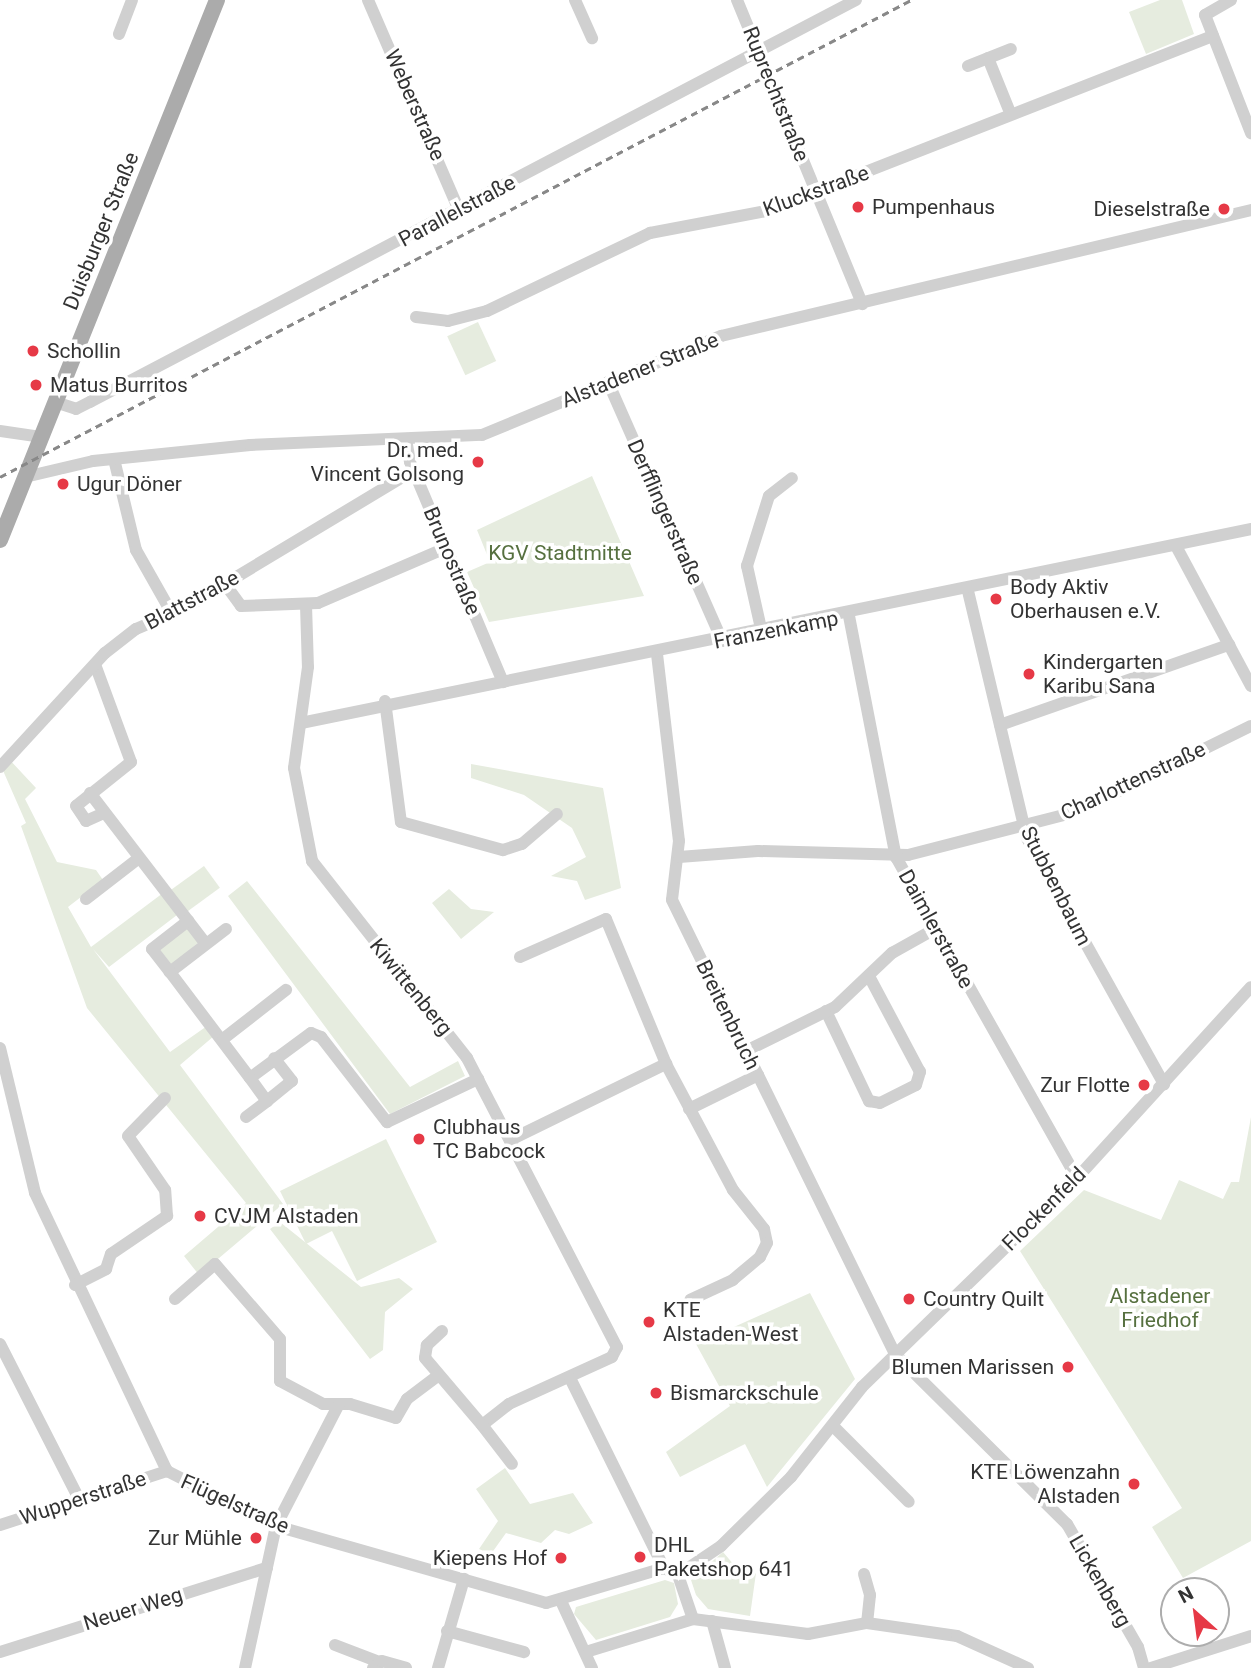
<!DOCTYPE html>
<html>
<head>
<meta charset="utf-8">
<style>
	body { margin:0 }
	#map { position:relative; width:1251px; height:1668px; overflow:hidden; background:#fff; font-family:Roboto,sans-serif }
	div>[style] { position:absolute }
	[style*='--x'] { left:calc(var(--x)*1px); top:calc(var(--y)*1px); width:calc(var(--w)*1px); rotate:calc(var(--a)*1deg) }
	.green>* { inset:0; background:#e6ecdf; transform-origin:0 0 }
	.minor>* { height:12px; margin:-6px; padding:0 6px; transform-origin:6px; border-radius:6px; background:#d0d0d0 }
	.major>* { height:16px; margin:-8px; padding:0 8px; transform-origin:8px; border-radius:8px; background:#ababab }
	.rail>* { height:2.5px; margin-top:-1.25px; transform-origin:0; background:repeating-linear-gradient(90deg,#888 0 7px,transparent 0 12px) }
	.dots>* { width:19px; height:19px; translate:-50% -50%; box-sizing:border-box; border:4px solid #fff; border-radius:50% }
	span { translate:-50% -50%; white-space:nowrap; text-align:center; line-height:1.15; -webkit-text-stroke:7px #fff; paint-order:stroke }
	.street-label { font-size:21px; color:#333 }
	.poi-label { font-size:21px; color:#333 }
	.left { translate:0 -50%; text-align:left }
	.right { translate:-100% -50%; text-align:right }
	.park-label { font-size:21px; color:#56703f }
	.north { position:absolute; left:1160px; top:1577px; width:70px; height:70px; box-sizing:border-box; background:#fff; border:2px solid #adadad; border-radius:50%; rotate:332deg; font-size:19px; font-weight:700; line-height:28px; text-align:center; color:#333 }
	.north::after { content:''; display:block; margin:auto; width:24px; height:32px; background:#e63946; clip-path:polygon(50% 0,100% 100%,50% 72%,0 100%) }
</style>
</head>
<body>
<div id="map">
	<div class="green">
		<div style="clip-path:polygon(1160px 0,1182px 0,1194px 34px,1146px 54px,1129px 12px)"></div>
		<div style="left:478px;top:322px;width:43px;height:34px;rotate:65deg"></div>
		<div style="clip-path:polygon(592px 476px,644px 596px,489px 622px,467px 572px,490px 562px,477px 530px)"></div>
		<div style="clip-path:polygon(8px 758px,36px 788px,25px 799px,57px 862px,96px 870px,103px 880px,68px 907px,91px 947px,163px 893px,177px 915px,109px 967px,93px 949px,170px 1052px,207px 1026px,214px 1036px,180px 1065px,283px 1204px,199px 1275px,184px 1256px,246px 1203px,87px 1008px,21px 826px,26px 823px,1px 766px)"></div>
		<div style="clip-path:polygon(471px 764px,603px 788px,621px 888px,585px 900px,577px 881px,551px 876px,586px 857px,572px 828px,524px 795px,471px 778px)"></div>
		<div style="left:204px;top:866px;width:27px;height:44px;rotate:54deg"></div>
		<div style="clip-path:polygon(247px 881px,410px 1087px,458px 1061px,465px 1076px,390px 1114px,228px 896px)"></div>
		<div style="clip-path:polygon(449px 889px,471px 909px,494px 912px,461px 939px,432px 903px)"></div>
		<div style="clip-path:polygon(188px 928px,199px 942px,172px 965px,159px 949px)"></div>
		<div style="clip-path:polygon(1251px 1117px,1251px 1541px,1183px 1578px,1152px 1527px,1182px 1508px,1020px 1251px,1084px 1190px,1161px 1220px,1179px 1180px,1223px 1199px,1231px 1182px,1239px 1182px)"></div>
		<div style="clip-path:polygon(386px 1139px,437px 1242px,357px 1281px,332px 1231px,306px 1244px,280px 1191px)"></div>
		<div style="clip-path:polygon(280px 1222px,361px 1287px,399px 1278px,413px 1289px,385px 1312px,383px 1350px,370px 1359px,270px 1229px)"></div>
		<div style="clip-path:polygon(810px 1293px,855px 1379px,767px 1487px,745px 1444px,680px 1477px,666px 1452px,730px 1406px,696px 1344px)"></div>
		<div style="clip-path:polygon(505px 1468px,530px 1504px,573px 1493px,593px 1523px,569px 1534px,555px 1530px,541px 1543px,506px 1533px,491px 1554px,479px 1549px,498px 1521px,476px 1489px)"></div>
		<div style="clip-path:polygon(723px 1552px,746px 1579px,756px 1573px,750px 1616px,708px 1609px,696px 1595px,691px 1580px)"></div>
		<div style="clip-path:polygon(665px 1580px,674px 1583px,678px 1604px,670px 1617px,596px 1640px,574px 1614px,576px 1607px)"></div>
	</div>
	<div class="minor">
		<div style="--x:368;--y:0;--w:229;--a:66.6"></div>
		<div style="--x:575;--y:0;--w:42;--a:65.9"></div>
		<div style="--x:737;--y:0;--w:329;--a:67.6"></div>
		<div style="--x:1231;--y:0;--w:30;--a:150"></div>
		<div style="--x:1205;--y:15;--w:127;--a:68.7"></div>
		<div style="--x:119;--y:34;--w:36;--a:-69"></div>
		<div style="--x:988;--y:58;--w:61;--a:68"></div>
		<div style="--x:968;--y:66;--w:46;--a:-21.6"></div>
		<div style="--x:416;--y:317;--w:32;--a:7"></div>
		<div style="--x:448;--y:321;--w:40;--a:-14.4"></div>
		<div style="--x:487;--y:311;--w:181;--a:-25.6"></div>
		<div style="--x:650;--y:233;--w:118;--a:-10.7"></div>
		<div style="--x:766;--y:211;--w:480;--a:-21.4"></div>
		<div style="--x:608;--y:382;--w:283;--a:66.2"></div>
		<div style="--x:55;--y:402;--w:22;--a:18"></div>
		<div style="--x:76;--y:409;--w:16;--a:-27"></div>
		<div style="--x:90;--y:402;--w:865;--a:-27.69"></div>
		<div style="--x:0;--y:431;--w:41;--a:8.3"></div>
		<div style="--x:406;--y:439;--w:23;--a:80"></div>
		<div style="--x:410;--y:462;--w:239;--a:67.1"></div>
		<div style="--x:114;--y:459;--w:94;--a:76.4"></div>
		<div style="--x:136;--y:550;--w:69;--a:60.5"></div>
		<div style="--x:25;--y:477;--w:70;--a:-13.2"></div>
		<div style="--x:93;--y:461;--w:158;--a:-5.8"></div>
		<div style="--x:250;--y:445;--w:232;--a:-2.5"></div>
		<div style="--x:482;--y:435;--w:259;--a:-22.5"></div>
		<div style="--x:721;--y:336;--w:545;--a:-13.37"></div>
		<div style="--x:1176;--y:546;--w:159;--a:61.8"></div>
		<div style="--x:225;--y:584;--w:27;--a:54"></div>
		<div style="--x:241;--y:606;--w:77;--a:-2.2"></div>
		<div style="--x:318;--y:603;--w:139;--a:-23.3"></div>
		<div style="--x:968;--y:591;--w:254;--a:76.6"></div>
		<div style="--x:1027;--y:838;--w:282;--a:60.9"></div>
		<div style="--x:306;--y:605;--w:62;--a:88.2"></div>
		<div style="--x:308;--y:667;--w:102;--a:97.9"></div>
		<div style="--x:294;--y:768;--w:95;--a:79"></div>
		<div style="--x:312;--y:861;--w:251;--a:51.8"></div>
		<div style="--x:467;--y:1058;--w:326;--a:62.6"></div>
		<div style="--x:617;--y:1347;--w:11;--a:117"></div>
		<div style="--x:612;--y:1357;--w:113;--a:155.5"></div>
		<div style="--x:509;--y:1404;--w:34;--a:142"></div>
		<div style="--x:482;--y:1425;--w:49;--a:52.4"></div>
		<div style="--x:849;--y:616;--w:246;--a:79"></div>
		<div style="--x:896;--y:857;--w:369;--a:60.6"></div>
		<div style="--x:762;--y:633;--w:69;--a:-102.6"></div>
		<div style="--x:747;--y:566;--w:73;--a:-72.6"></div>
		<div style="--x:769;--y:496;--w:29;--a:-38"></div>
		<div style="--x:657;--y:654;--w:188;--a:83.3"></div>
		<div style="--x:679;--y:841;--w:59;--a:96.8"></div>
		<div style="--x:672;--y:900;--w:506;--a:63.84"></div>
		<div style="--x:895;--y:1354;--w:242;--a:44.7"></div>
		<div style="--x:1067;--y:1524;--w:142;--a:60"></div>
		<div style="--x:1138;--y:1647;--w:22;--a:74"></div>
		<div style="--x:96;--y:667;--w:101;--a:69.8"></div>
		<div style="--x:131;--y:762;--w:70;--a:141.3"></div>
		<div style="--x:76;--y:806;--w:18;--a:56"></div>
		<div style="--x:86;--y:821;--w:20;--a:-24"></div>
		<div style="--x:385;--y:701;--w:122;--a:82.5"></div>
		<div style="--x:401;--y:822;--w:106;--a:15.4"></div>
		<div style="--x:503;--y:850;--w:20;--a:-18"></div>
		<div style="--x:522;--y:844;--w:46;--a:-40.6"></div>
		<div style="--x:301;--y:723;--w:970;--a:-11.54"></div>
		<div style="--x:1000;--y:725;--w:243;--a:-19.3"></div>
		<div style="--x:0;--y:767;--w:155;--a:-47.4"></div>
		<div style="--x:105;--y:653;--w:39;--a:-38"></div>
		<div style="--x:136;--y:629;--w:51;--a:-23.1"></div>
		<div style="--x:183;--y:609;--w:270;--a:-31"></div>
		<div style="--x:90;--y:793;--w:190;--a:52.5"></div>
		<div style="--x:679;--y:857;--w:79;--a:-4.3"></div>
		<div style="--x:758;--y:851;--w:150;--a:1.5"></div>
		<div style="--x:908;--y:855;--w:173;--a:-14.4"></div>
		<div style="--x:1076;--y:812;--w:195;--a:-26.2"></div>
		<div style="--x:86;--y:899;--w:67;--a:-37.7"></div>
		<div style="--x:226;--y:929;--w:71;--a:142.5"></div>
		<div style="--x:170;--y:972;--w:133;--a:53"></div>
		<div style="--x:250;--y:1078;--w:76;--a:-36.4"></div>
		<div style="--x:311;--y:1033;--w:11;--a:22"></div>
		<div style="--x:321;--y:1037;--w:108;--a:52.2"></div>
		<div style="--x:387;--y:1122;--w:101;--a:-25.3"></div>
		<div style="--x:520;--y:957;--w:94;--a:-23.8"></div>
		<div style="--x:606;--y:919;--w:157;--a:67.5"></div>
		<div style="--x:666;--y:1064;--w:143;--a:62"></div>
		<div style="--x:733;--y:1190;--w:50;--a:51.5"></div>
		<div style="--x:764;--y:1229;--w:14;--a:78"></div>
		<div style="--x:767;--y:1243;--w:16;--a:117"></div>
		<div style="--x:760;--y:1257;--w:35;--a:140"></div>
		<div style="--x:733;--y:1280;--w:47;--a:155.1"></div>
		<div style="--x:170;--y:972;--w:29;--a:-128"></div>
		<div style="--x:152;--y:949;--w:46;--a:-37.9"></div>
		<div style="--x:826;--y:1011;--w:100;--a:64.5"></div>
		<div style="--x:869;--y:1101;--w:11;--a:10"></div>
		<div style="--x:880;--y:1103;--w:40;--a:-26.6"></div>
		<div style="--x:916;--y:1085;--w:14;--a:-73"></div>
		<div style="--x:920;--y:1072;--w:109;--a:-118"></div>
		<div style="--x:223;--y:1039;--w:80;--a:-37.9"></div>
		<div style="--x:0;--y:1048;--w:149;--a:76.4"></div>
		<div style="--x:35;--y:1193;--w:308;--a:64.6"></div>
		<div style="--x:167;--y:1471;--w:122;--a:26.8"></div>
		<div style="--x:276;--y:1526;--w:281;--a:15.9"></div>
		<div style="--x:546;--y:1603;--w:123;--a:-16.5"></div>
		<div style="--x:746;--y:1051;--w:99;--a:-26.3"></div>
		<div style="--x:835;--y:1007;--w:79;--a:-43.5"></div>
		<div style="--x:892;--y:953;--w:49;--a:-29.2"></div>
		<div style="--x:250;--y:1078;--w:29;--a:54"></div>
		<div style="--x:267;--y:1101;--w:32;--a:-39"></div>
		<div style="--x:292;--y:1081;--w:29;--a:-128"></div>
		<div style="--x:689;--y:1109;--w:77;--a:-26.2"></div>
		<div style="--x:246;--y:1117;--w:26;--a:-37"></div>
		<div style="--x:510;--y:1140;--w:174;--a:-26"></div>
		<div style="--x:75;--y:1285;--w:35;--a:-27"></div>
		<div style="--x:106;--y:1269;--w:16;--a:-72"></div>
		<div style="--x:111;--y:1254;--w:68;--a:-34.2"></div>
		<div style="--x:167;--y:1216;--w:26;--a:-94"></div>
		<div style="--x:165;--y:1190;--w:65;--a:-124.4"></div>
		<div style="--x:128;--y:1136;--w:53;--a:-45.8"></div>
		<div style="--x:175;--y:1299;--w:53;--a:-41.2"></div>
		<div style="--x:215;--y:1264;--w:99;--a:49.1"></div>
		<div style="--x:280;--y:1339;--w:42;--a:90"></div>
		<div style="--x:280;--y:1381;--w:49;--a:28.1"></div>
		<div style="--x:323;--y:1404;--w:27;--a:0"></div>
		<div style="--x:350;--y:1404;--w:48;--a:16.9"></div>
		<div style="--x:396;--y:1418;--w:22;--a:-60"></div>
		<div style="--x:407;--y:1399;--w:38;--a:-37"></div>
		<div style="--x:442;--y:1331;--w:21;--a:137"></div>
		<div style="--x:427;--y:1345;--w:13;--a:99"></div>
		<div style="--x:425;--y:1358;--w:88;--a:49.6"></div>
		<div style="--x:0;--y:1344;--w:169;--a:63"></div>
		<div style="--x:570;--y:1378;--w:212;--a:63.7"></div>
		<div style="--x:664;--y:1568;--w:16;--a:27"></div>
		<div style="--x:678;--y:1575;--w:46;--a:71.2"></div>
		<div style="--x:833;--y:1426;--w:107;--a:45"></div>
		<div style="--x:0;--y:1525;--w:176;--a:-17.9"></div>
		<div style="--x:864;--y:1574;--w:22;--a:74"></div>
		<div style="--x:870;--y:1595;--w:28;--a:96"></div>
		<div style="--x:678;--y:1575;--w:52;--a:-34"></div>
		<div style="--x:721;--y:1546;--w:98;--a:-44.6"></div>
		<div style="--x:791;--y:1477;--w:115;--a:-51.7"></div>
		<div style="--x:862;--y:1387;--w:300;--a:-44.2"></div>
		<div style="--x:1077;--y:1178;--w:258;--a:-47.7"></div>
		<div style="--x:561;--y:1601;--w:74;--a:65.2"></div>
		<div style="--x:712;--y:1621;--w:49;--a:74.5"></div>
		<div style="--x:447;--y:1631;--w:80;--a:15.3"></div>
		<div style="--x:335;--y:1645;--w:47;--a:21.1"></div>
		<div style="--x:589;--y:1651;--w:109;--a:-17.1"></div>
		<div style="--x:693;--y:1619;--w:116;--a:7.4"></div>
		<div style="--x:808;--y:1634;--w:60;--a:-10.6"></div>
		<div style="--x:867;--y:1623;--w:91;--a:8.2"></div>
		<div style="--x:957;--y:1636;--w:78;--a:24.3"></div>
		<div style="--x:0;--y:1652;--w:280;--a:-17.5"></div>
		<div style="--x:245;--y:1668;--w:145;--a:-77.7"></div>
		<div style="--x:276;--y:1526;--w:137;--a:-62.7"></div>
		<div style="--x:373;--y:1668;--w:11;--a:-38"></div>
		<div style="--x:382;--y:1661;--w:25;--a:16"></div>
		<div style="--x:438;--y:1668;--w:93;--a:-73.7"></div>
		<div style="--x:1151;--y:1668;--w:105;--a:-17.7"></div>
	</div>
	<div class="major">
		<div style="--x:0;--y:540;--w:582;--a:-68.11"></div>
	</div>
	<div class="rail">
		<div style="--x:0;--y:477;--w:1028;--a:-27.64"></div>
	</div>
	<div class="dots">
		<div style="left:858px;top:207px;background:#e63946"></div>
		<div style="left:1224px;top:209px;background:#e63946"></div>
		<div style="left:33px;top:351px;background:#e63946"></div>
		<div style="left:36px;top:385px;background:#e63946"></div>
		<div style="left:478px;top:462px;background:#e63946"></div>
		<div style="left:63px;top:484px;background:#e63946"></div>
		<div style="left:996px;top:599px;background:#e63946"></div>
		<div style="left:1029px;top:674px;background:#e63946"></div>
		<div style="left:1144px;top:1085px;background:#e63946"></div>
		<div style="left:419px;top:1139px;background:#e63946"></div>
		<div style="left:200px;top:1216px;background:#e63946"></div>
		<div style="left:909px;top:1299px;background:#e63946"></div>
		<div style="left:649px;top:1322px;background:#e63946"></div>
		<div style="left:1068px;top:1367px;background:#e63946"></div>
		<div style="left:656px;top:1393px;background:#e63946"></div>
		<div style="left:1134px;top:1484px;background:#e63946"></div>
		<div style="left:256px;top:1538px;background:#e63946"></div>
		<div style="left:640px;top:1557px;background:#e63946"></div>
		<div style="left:561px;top:1558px;background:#e63946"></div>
	</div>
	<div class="street-label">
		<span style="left:776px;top:94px;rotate:68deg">Ruprechtstraße</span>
		<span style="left:415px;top:105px;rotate:66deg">Weberstraße</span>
		<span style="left:816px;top:191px;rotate:-20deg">Kluckstraße</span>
		<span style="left:457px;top:211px;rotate:-28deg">Parallelstraße</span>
		<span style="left:101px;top:231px;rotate:-68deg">Duisburger Straße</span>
		<span style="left:640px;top:370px;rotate:-22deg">Alstadener Straße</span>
		<span style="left:665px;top:512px;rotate:66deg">Derfflingerstraße</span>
		<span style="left:452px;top:561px;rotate:67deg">Brunostraße</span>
		<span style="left:192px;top:600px;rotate:-28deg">Blattstraße</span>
		<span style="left:776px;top:630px;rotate:-11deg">Franzenkamp</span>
		<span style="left:1133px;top:781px;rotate:-25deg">Charlottenstraße</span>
		<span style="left:1056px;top:886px;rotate:63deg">Stubbenbaum</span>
		<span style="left:936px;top:929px;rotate:61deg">Daimlerstraße</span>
		<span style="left:411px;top:987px;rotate:51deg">Kiwittenberg</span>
		<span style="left:728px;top:1015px;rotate:64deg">Breitenbruch</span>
		<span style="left:1044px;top:1209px;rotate:-45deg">Flockenfeld</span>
		<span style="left:83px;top:1498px;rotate:-18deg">Wupperstraße</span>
		<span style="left:235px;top:1504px;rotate:24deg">Flügelstraße</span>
		<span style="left:1100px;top:1581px;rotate:60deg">Lickenberg</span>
		<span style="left:133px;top:1609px;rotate:-17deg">Neuer Weg</span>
	</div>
	<div class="poi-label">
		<span class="left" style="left:872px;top:207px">Pumpenhaus</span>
		<span class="right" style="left:1210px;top:209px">Dieselstraße</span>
		<span class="left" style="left:47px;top:351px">Schollin</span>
		<span class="left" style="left:50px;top:385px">Matus Burritos</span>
		<span class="right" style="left:464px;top:462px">Dr. med.<br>Vincent Golsong</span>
		<span class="left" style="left:77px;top:484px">Ugur Döner</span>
		<span class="left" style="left:1010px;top:599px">Body Aktiv<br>Oberhausen e.V.</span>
		<span class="left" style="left:1043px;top:674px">Kindergarten<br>Karibu Sana</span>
		<span class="right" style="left:1130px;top:1085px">Zur Flotte</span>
		<span class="left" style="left:433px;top:1139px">Clubhaus<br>TC Babcock</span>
		<span class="left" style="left:214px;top:1216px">CVJM Alstaden</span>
		<span class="left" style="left:923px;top:1299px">Country Quilt</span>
		<span class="left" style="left:663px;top:1322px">KTE<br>Alstaden-West</span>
		<span class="right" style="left:1054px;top:1367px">Blumen Marissen</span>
		<span class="left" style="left:670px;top:1393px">Bismarckschule</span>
		<span class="right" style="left:1120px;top:1484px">KTE Löwenzahn<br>Alstaden</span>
		<span class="right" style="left:242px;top:1538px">Zur Mühle</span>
		<span class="left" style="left:654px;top:1557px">DHL<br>Paketshop 641</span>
		<span class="right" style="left:547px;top:1558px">Kiepens Hof</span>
	</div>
	<div class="park-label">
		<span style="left:560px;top:553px">KGV Stadtmitte</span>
		<span style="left:1160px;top:1308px">Alstadener<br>Friedhof</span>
	</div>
	<div class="north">N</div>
</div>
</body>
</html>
